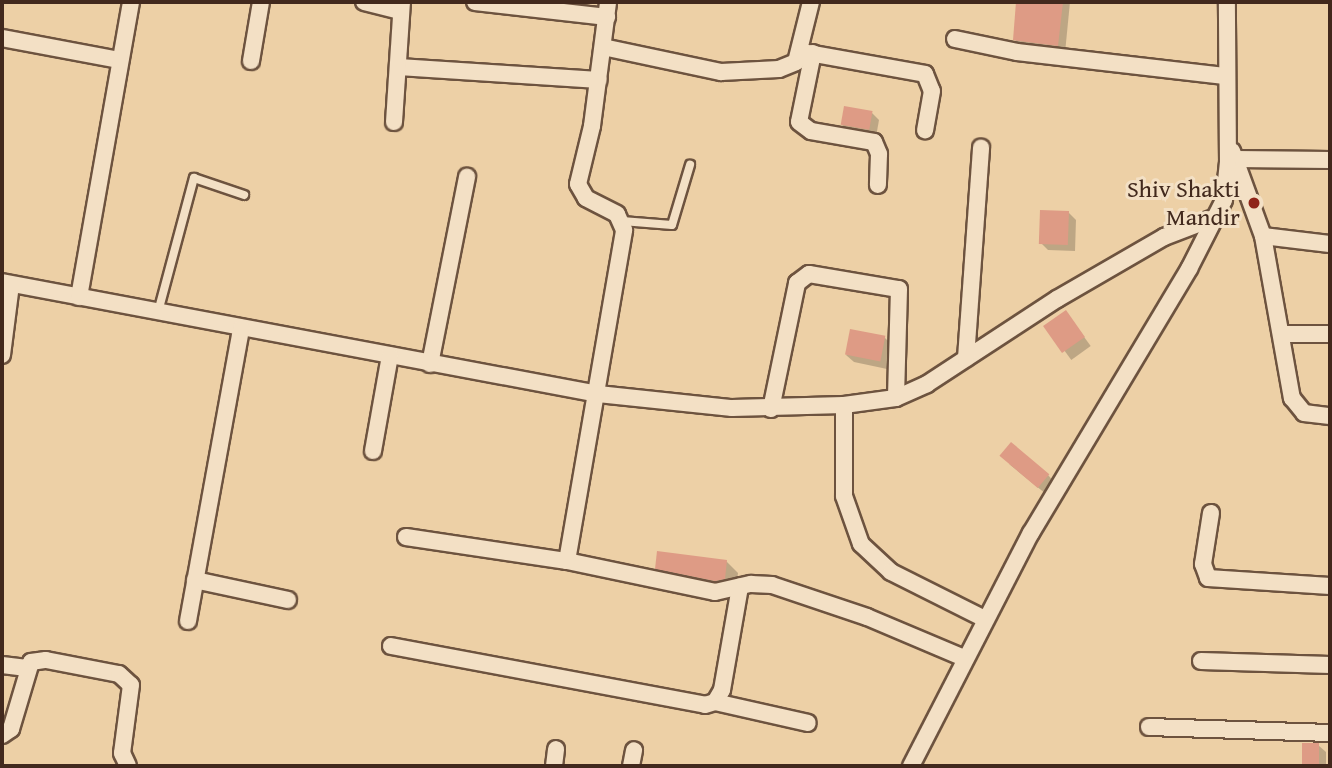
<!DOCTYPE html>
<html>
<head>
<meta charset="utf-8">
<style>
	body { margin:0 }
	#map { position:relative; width:1332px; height:768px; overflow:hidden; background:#edd0a6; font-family:"Gentium Book Plus",serif }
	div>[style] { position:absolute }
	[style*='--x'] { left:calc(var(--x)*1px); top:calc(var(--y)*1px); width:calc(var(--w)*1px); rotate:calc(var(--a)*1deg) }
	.shadow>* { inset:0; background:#0003; transform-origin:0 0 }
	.building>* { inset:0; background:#de9b85; transform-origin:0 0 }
	.roads { filter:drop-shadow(2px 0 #6d533f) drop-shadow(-2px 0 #6d533f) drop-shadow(0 2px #6d533f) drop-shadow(0 -2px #6d533f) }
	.lane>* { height:8px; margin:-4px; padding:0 4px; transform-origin:4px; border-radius:4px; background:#f3e0c5 }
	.street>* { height:16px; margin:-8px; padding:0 8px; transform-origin:8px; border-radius:8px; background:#f3e0c5 }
	.dots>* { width:19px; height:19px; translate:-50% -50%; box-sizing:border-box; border:4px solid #f3e0c5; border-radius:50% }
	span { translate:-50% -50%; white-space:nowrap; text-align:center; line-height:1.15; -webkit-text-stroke:6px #f3e0c5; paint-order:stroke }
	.poi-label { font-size:24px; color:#42291d }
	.right { translate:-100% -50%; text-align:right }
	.frame { position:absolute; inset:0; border:4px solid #42291d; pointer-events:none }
</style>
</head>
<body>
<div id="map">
	<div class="shadow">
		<div style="clip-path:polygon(1018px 2px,1070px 2px,1065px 53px,1023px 47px,1015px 40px)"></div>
		<div style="clip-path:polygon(872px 113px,879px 120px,876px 137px,850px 132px,842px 125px)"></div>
		<div style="clip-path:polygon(1068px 212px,1076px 220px,1075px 251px,1048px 250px,1041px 243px)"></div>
		<div style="left:1066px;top:312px;width:42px;height:24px;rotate:54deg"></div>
		<div style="clip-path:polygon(884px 337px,892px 345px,887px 369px,854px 362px,846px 355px)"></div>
		<div style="clip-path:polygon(1009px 464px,1048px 475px,1055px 483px,1046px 494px)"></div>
		<div style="clip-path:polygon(726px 561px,738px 573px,736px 590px,668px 580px,657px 568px)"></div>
		<div style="clip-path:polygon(1304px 744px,1318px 745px,1326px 752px,1326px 766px,1304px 766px)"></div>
	</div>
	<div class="building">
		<div style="clip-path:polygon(1016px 2px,1063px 2px,1058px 46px,1013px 40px)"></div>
		<div style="left:844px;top:106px;width:29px;height:19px;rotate:10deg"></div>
		<div style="left:1040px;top:210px;width:29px;height:34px;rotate:2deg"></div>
		<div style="left:1066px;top:310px;width:33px;height:28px;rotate:55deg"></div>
		<div style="left:850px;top:329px;width:36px;height:26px;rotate:11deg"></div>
		<div style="left:1011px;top:442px;width:50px;height:18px;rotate:40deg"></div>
		<div style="clip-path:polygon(657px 551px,727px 560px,725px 579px,715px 581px,655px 569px)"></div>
		<div style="left:1302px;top:743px;width:17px;height:23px"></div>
	</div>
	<div class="roads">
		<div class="lane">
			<div style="--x:622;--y:221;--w:50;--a:4.6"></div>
			<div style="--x:672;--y:225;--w:63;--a:-73.3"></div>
			<div style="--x:158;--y:312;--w:139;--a:-75"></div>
			<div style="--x:194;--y:178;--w:53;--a:18.8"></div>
		</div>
		<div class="street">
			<div style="--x:364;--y:2;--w:38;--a:14"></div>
			<div style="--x:475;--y:2;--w:133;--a:6.5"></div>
			<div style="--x:2;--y:38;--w:120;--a:10.6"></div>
			<div style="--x:955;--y:39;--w:63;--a:11.8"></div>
			<div style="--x:1017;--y:52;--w:209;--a:6.6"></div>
			<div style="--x:603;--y:47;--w:121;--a:12"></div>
			<div style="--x:721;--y:72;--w:58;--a:-3"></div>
			<div style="--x:779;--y:69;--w:18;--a:-22"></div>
			<div style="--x:796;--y:62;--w:62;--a:-76"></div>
			<div style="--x:803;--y:52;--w:124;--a:10.2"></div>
			<div style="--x:925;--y:74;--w:18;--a:68"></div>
			<div style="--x:932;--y:91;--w:40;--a:100"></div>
			<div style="--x:813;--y:53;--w:70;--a:101.5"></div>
			<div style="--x:799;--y:122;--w:15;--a:37"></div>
			<div style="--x:811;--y:131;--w:64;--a:9.9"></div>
			<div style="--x:874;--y:142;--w:13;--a:67"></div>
			<div style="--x:879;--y:154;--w:31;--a:92"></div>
			<div style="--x:251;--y:61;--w:60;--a:-80.4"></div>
			<div style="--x:399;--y:67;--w:200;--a:3.7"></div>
			<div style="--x:394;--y:122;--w:120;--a:-86.2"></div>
			<div style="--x:1232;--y:151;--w:90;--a:70"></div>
			<div style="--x:1263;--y:236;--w:165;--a:79.9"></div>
			<div style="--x:1292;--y:398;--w:19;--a:51"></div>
			<div style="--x:1304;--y:413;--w:26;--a:7"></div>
			<div style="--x:1236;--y:159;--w:94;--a:0.6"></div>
			<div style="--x:1263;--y:236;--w:67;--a:6.8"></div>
			<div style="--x:2;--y:282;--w:606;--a:10.64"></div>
			<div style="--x:598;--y:394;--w:135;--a:6"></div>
			<div style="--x:732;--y:408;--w:112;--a:-1.5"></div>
			<div style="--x:844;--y:405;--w:52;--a:-7.7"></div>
			<div style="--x:896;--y:398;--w:34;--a:-24"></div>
			<div style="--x:927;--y:384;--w:155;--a:-33.2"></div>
			<div style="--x:1057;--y:299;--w:124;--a:-30.1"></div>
			<div style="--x:1164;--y:237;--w:56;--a:-21"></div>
			<div style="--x:79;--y:297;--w:300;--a:-80"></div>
			<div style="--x:1283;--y:334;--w:47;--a:0"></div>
			<div style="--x:2;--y:355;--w:71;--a:-82.7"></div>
			<div style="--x:966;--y:358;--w:211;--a:-85.9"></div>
			<div style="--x:430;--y:364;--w:191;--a:-78.8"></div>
			<div style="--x:844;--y:405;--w:91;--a:90"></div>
			<div style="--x:844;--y:496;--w:51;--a:70.5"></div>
			<div style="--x:861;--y:544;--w:41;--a:43"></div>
			<div style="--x:891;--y:572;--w:105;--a:26.6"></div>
			<div style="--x:771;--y:409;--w:129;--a:-78.3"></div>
			<div style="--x:797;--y:283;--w:15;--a:-37"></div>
			<div style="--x:809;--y:274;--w:91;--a:9.5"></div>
			<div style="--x:899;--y:289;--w:109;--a:91.6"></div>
			<div style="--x:373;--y:451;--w:97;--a:-79.9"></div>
			<div style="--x:1211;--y:513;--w:52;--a:98.9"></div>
			<div style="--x:1203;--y:564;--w:15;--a:70"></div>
			<div style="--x:1208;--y:578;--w:122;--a:3.8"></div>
			<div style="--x:406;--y:537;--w:163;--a:8.5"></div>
			<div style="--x:567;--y:561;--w:151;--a:11.8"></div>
			<div style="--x:715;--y:592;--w:37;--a:-13"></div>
			<div style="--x:751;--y:584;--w:21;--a:3"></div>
			<div style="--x:772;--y:585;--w:100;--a:18.6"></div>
			<div style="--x:867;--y:617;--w:105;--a:22.9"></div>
			<div style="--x:567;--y:561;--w:336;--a:-80.2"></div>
			<div style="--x:624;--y:230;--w:17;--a:-114"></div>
			<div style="--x:617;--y:214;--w:35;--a:-153"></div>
			<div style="--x:586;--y:198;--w:16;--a:-120"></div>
			<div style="--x:578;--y:184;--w:60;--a:-76.4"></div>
			<div style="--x:592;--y:126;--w:125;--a:-82.6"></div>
			<div style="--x:195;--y:580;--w:95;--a:12.1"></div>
			<div style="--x:188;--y:621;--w:298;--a:-79.7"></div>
			<div style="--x:391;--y:646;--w:319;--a:10.6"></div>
			<div style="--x:705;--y:705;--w:10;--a:-17"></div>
			<div style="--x:715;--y:702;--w:14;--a:-60"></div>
			<div style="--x:722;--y:690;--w:105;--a:-80.1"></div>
			<div style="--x:1201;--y:661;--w:129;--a:1.8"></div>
			<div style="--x:2;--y:665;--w:25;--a:7"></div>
			<div style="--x:715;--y:702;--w:95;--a:12.7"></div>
			<div style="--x:1149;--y:727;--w:181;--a:1.9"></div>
			<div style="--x:2;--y:735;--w:11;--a:-34"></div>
			<div style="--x:11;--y:729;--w:70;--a:-73.4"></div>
			<div style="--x:31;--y:662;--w:15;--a:-8"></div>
			<div style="--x:46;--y:660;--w:74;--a:10.9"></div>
			<div style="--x:119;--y:674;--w:16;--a:43"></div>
			<div style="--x:131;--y:685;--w:69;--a:97.5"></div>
			<div style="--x:122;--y:753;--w:14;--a:65"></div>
			<div style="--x:554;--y:766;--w:17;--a:-83"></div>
			<div style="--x:631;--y:766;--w:16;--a:-79"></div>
			<div style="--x:911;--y:766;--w:262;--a:-62.8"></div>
			<div style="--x:1031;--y:533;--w:308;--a:-59.1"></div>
			<div style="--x:1189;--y:269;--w:77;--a:-63.1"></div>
			<div style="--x:1224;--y:200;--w:37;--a:-84"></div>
			<div style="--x:1228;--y:163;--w:161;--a:-90.4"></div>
		</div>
	</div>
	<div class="dots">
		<div style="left:1254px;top:203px;background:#8f2418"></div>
	</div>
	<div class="poi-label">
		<span class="right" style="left:1240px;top:203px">Shiv Shakti<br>Mandir</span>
	</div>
	<div class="frame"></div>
</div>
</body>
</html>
